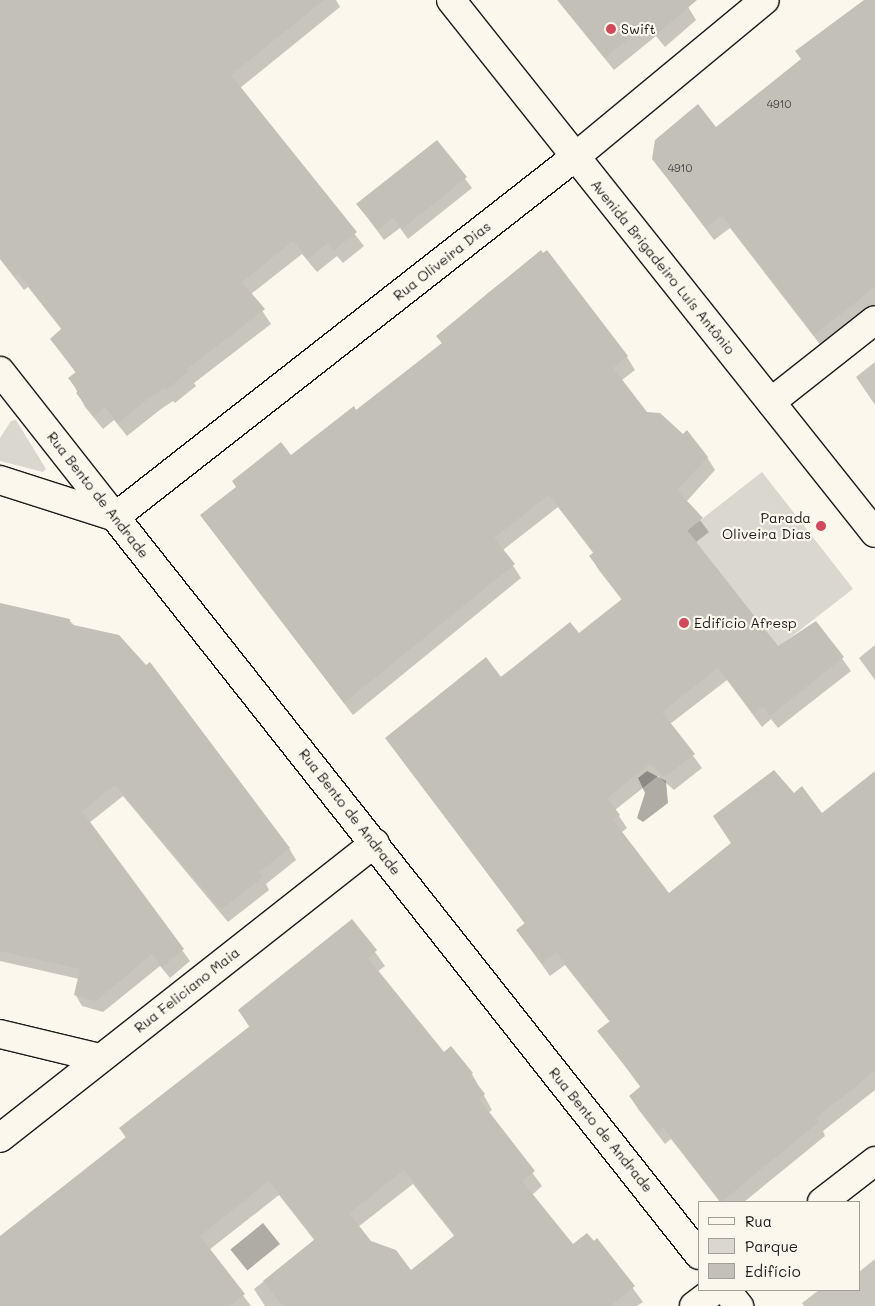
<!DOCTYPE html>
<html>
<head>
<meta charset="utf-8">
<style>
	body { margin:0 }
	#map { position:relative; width:875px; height:1306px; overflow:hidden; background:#fbf7ec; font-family:Mali,sans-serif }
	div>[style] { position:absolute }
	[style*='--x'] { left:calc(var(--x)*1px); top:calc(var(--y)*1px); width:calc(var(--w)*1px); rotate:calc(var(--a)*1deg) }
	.green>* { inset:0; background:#dad7ce; transform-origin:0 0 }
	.water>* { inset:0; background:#afaca5; transform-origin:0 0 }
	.shadow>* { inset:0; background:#0003 }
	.building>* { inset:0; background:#c3c0b8 }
	.roads { filter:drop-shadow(1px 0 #1c1c1c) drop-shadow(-1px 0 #1c1c1c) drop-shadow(0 1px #1c1c1c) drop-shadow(0 -1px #1c1c1c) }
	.street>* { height:28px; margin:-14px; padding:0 14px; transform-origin:14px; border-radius:14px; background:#fbf7ec }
	.secondary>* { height:28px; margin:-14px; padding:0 14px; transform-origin:14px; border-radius:14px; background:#fbf7ec }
	.dots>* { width:14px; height:14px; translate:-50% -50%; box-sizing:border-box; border:2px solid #fbf7ec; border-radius:50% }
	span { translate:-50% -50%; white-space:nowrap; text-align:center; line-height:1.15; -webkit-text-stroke:4.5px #fbf7ec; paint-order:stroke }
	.number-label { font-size:11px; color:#464543 }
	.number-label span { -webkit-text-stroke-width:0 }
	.poi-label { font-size:14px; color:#1c1c1c }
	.left { translate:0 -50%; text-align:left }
	.right { translate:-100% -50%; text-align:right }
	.street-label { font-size:14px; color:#1c1c1c }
	.legend { position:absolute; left:698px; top:1201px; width:162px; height:90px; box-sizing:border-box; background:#fbf7ec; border:1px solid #a29f99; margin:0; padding:6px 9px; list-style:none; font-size:15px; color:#1c1c1c }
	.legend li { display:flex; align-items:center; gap:10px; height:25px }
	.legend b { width:25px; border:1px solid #a29f99 }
</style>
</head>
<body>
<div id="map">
	<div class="green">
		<div style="clip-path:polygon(16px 420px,46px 469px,43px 472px,0 461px,0 438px,11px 421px)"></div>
		<div style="left:762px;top:472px;width:148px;height:95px;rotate:52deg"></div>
	</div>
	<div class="water">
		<div style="clip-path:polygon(647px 771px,666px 781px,668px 803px,643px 822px,637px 818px,645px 793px,638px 778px)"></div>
		<div style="left:263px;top:1223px;width:27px;height:42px;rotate:51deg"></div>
	</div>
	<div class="shadow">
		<div style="clip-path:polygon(0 0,336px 0,340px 7px,240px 88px,364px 246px,343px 263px,337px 256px,317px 272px,302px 254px,251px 294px,271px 324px,194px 383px,196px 386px,175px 403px,173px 401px,161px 409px,127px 436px,114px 420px,103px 429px,85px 407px,70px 378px,76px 373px,51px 339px,62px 330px,28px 287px,24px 290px,0 259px)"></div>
		<div style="clip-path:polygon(557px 0,684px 0,696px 20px,665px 47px,656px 36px,614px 70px)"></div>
		<div style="clip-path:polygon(866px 0,875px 0,875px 305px,822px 347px,730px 228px,714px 240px,653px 159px,716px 128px,802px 60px)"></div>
		<div style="clip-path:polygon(437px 142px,472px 188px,408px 239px,400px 228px,384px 240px,358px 205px)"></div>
		<div style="clip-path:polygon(547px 251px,627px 357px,635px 370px,622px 380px,647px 413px,707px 457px,715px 470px,686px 502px,709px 532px,695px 543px,778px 647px,816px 622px,851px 671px,778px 728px,771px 719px,762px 727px,727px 680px,670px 724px,702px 768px,674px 790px,658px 776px,615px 810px,627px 828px,621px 833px,669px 895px,732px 844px,714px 817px,794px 794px,822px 815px,875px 773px,875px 1090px,823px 1131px,825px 1136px,744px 1202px,720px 1202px,671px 1139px,665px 1144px,638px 1109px,630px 1096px,641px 1088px,599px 1031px,610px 1022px,565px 965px,550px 976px,517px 930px,525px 924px,387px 738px,578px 635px,622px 600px,598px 569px,591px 556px,594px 554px,558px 507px,503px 550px,521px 578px,353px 715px,201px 516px,356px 412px,442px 344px,438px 336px,489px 292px,541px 252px,543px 255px)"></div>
		<div style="clip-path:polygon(875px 362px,875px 405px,856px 377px)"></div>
		<div style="clip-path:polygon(0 604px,69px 620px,289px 848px,296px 860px,266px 884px,269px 890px,228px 922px,123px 796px,89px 823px,190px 961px,170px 978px,160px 966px,103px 1012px,82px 1006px,75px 994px,79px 979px,0 961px)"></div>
		<div style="clip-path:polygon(875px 645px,875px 680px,859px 658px)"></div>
		<div style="clip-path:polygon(evenodd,352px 920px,385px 966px,377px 972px,443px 1054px,472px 1074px,492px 1110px,488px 1113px,542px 1186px,532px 1195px,572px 1246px,597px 1240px,643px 1302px,637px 1306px,265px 1306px,254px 1289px,315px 1241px,279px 1195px,209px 1250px,251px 1306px,0 1306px,0 1238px,126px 1138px,120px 1128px,250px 1028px,239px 1011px,352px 920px,413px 1184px,455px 1237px,411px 1271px,370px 1242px,358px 1227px,413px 1184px)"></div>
		<div style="clip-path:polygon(875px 1259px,875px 1306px,804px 1306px,802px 1303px,819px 1290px,859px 1290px,859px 1272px)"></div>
	</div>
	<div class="building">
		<div style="clip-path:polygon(0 0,324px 0,231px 75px,357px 232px,334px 250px,328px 243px,308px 259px,293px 241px,242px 282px,265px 309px,187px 369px,189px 371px,166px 390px,164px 388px,153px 395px,118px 423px,105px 407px,94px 416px,76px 393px,78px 391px,68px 378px,76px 372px,50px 339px,62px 328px,19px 274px,15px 277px,0 259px)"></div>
		<div style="clip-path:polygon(558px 0,697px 0,656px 35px,647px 24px,605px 58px)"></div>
		<div style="clip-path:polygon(864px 0,875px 0,875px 287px,814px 335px,722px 216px,706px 228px,652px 159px,655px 140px,698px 104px,716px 127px,801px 59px,795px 51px)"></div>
		<div style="clip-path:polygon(437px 140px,467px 177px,402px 229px,393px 218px,378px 230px,356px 204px)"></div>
		<div style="clip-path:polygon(541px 250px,543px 253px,547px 250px,628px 356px,613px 368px,647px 412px,660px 413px,683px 434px,687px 430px,708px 457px,677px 490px,703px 518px,687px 530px,778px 646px,816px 621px,844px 657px,770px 716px,763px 707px,754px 714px,718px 668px,662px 712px,695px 754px,665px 777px,650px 764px,607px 798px,620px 815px,613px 820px,669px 893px,731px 843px,713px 816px,774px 770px,794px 793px,802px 786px,822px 813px,875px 771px,875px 1071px,816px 1118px,819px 1122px,721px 1202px,663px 1127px,657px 1132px,629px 1096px,641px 1086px,597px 1031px,610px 1021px,556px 952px,542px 964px,516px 930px,525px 923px,385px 738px,486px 657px,501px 677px,570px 622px,579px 633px,622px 599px,589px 556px,594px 552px,549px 495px,494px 538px,515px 564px,344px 703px,200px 515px,236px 487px,232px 481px,281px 442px,291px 455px,354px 406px,356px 410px,442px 343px,436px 336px)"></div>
		<div style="clip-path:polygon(0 603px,70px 619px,69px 624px,119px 635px,146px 665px,150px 662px,290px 848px,259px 872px,263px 877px,221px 910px,115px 785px,82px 811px,184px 949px,162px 967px,152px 954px,96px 1001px,74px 995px,80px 969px,0 951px)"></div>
		<div style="clip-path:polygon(evenodd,352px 919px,377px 950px,368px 958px,444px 1052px,451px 1046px,473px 1073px,470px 1075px,485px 1094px,479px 1099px,535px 1171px,522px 1181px,573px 1244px,587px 1233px,594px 1241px,597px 1238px,635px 1286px,610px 1306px,283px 1306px,263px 1281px,315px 1239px,269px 1181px,200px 1236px,245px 1294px,230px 1306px,0 1306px,0 1236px,126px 1137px,119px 1128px,250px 1026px,238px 1010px,352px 919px,404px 1170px,455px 1235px,411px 1270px,396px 1250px,371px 1241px,349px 1213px,404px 1170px)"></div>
	</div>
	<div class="roads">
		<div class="street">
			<div style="--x:0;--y:371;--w:186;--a:51.8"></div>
			<div style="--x:115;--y:517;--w:584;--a:-38.05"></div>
			<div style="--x:575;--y:157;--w:246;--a:-39.6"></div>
			<div style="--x:771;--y:402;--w:132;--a:-38.3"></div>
			<div style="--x:0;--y:1034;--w:103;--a:13.5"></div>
			<div style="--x:0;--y:1138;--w:477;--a:-38.2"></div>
			<div style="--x:822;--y:1202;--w:67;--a:-37.7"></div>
			<div style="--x:694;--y:1306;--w:26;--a:-37"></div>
		</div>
		<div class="secondary">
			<div style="--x:451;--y:0;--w:681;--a:51.5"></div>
			<div style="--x:0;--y:480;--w:121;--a:17.8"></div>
			<div style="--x:115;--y:517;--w:941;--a:51.64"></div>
			<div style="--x:726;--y:1290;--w:21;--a:51"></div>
		</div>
	</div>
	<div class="dots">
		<div style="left:611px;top:29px;background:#d1495b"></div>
		<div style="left:821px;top:526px;background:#d1495b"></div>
		<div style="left:684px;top:623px;background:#d1495b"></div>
	</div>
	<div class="number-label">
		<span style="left:779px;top:104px">4910</span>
		<span style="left:680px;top:168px">4910</span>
	</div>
	<div class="poi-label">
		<span class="left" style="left:621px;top:29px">Swift</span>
		<span class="right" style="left:811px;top:526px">Parada<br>Oliveira Dias</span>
		<span class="left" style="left:694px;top:623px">Edifício Afresp</span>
	</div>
	<div class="street-label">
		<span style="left:442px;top:261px;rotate:-38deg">Rua Oliveira Dias</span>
		<span style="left:663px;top:267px;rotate:51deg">Avenida Brigadeiro Luís Antônio</span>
		<span style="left:98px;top:495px;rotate:52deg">Rua Bento de Andrade</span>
		<span style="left:350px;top:812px;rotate:52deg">Rua Bento de Andrade</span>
		<span style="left:187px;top:990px;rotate:-38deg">Rua Feliciano Maia</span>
		<span style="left:601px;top:1130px;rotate:51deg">Rua Bento de Andrade</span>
	</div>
	<ul class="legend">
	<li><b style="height:6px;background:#fbf7ec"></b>Rua</li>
	<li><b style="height:14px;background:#dad7ce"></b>Parque</li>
	<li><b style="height:14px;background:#c3c0b8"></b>Edifício</li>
	</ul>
</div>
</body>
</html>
